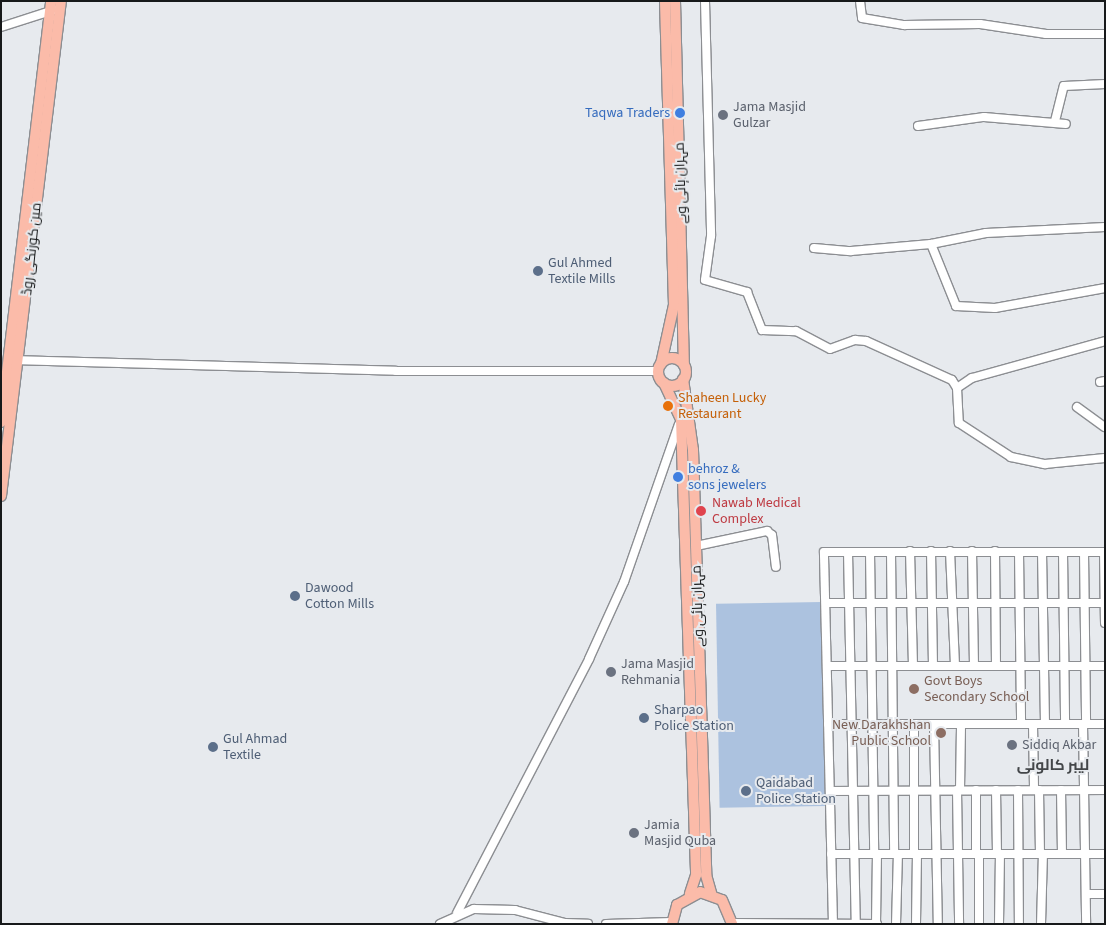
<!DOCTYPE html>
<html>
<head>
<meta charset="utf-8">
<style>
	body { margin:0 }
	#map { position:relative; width:1106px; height:925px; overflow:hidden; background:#e7eaee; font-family:"Source Sans 3",Cairo,sans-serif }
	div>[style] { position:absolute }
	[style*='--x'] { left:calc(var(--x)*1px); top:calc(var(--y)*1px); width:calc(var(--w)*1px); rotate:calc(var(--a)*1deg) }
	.green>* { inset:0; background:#acc2df; transform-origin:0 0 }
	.roads { filter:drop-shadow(1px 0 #8c8e92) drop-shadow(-1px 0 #8c8e92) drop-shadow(0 1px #8c8e92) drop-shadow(0 -1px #8c8e92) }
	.minor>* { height:8px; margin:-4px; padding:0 4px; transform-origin:4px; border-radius:4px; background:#fff }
	.major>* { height:10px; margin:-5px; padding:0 5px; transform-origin:5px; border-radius:5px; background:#fbbba9 }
	.major>.ring { margin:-5px; padding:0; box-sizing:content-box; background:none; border:10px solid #fbbba9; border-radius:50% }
	.dots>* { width:14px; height:14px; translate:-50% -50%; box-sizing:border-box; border:2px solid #e7eaee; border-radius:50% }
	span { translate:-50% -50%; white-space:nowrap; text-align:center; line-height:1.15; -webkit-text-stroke:4px #e7eaee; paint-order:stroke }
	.worship-label { font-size:14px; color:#5b616d }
	.left { translate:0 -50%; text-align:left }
	.shop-label { font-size:14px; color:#366cbe }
	.right { translate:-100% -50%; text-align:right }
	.street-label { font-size:14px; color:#17191a }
	.service-label { font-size:14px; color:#4e5e75 }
	.food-label { font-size:14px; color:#c56008 }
	.health-label { font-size:14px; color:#be3a42 }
	.education-label { font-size:14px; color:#785e54 }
	.neighbourhood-label { font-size:15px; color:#434649; font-weight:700 }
	.frame { position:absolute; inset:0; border:2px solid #17191a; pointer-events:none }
</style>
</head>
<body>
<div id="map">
	<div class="green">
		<div style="left:822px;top:602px;width:204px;height:106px;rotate:89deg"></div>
	</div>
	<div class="roads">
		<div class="minor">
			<div style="--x:705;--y:1;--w:235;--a:88.5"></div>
			<div style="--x:711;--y:236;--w:44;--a:97.8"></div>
			<div style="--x:705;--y:280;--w:44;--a:15.9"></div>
			<div style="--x:747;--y:292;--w:41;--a:68.5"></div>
			<div style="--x:762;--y:330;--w:34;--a:2"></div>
			<div style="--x:796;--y:331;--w:38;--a:28"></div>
			<div style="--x:830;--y:349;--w:27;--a:-20"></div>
			<div style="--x:855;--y:340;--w:11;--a:5"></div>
			<div style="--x:866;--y:341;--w:94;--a:24.4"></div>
			<div style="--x:952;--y:380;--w:9;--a:58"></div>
			<div style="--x:957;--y:388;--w:35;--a:87"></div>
			<div style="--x:959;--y:423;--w:62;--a:33.2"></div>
			<div style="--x:1011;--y:457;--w:35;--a:12"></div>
			<div style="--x:1045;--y:464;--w:60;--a:-5.7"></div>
			<div style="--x:860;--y:1;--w:17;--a:83"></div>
			<div style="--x:862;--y:18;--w:43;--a:9.5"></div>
			<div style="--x:904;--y:25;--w:76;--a:-0.8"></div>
			<div style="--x:980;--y:24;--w:67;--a:8.6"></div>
			<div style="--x:1046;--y:34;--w:59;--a:0"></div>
			<div style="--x:1;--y:27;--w:56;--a:-17.8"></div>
			<div style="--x:1055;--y:121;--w:36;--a:-76"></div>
			<div style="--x:1064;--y:86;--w:41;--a:-2.8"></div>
			<div style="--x:918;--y:126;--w:67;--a:-7.8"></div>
			<div style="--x:984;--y:117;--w:82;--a:4.9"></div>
			<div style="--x:931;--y:244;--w:67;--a:68"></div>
			<div style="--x:956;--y:306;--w:39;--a:3"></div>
			<div style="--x:995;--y:308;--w:112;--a:-10.3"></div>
			<div style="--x:814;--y:248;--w:37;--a:5"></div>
			<div style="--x:851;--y:251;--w:80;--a:-5"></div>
			<div style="--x:931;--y:244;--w:56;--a:-11.3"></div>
			<div style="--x:986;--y:233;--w:119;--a:-2.9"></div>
			<div style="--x:12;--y:360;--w:384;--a:1.6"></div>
			<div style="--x:396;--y:371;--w:262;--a:0"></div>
			<div style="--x:1100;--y:382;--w:5;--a:-11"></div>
			<div style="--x:957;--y:388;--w:18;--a:-34"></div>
			<div style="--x:972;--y:378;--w:138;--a:-15.5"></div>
			<div style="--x:1077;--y:407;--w:34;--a:36"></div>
			<div style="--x:696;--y:546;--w:73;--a:-11.9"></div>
			<div style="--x:767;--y:531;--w:6;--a:39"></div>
			<div style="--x:772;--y:535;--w:32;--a:83"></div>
			<div style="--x:910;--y:551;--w:115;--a:88.5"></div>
			<div style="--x:931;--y:551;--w:115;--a:89"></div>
			<div style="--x:950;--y:551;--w:115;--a:87.5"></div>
			<div style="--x:972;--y:551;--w:115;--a:89"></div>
			<div style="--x:995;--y:551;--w:115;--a:89.5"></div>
			<div style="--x:848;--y:552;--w:372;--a:88.8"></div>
			<div style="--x:870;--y:552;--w:302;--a:89.2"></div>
			<div style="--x:891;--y:552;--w:302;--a:89.4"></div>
			<div style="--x:1019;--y:552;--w:172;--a:89.3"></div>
			<div style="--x:1042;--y:552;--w:172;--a:89"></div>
			<div style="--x:1063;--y:552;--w:172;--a:89.3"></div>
			<div style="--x:1084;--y:552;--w:172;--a:89.3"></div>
			<div style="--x:1104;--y:552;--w:71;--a:89.2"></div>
			<div style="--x:826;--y:603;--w:279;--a:0"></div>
			<div style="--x:827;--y:666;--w:278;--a:0"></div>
			<div style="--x:828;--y:724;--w:277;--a:0"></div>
			<div style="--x:914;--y:724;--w:130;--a:90"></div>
			<div style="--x:934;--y:724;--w:200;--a:88.9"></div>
			<div style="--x:1033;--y:724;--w:66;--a:89.1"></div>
			<div style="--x:1083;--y:724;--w:200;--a:89.1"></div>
			<div style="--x:957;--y:790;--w:134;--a:89.1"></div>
			<div style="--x:960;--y:790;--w:66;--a:-89.1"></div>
			<div style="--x:996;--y:790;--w:64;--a:89.1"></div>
			<div style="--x:1018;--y:790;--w:134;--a:89.6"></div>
			<div style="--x:1039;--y:790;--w:64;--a:89.1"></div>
			<div style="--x:1061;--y:790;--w:64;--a:89.1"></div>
			<div style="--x:830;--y:791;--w:275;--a:-0.2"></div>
			<div style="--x:831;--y:854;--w:274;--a:0"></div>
			<div style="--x:976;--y:854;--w:64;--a:-90"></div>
			<div style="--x:1086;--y:894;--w:19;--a:0"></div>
			<div style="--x:457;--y:913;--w:286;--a:-62.5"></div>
			<div style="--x:589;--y:659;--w:85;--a:-65.6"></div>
			<div style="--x:624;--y:582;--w:167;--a:-70.8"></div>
			<div style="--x:732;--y:923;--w:145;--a:0.4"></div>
			<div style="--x:440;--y:924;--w:37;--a:-24"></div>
			<div style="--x:474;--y:909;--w:41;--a:1.4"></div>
			<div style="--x:515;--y:910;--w:52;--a:14.6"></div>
			<div style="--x:565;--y:923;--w:23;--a:2"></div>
			<div style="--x:606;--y:924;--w:66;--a:-1.7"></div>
			<div style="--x:833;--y:924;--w:372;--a:-91.4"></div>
			<div style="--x:824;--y:552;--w:281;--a:0"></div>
			<div style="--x:876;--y:924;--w:70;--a:-89.2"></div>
			<div style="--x:896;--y:924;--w:70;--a:-88.4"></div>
			<div style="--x:916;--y:924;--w:70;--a:-89.2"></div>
			<div style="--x:979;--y:924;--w:70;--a:-90"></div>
			<div style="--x:999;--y:924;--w:70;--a:-89.2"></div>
			<div style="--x:1041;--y:924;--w:70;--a:-88.4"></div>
		</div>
		<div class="major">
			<div style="--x:675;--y:1;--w:364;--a:88.6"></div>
			<div class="ring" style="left:658px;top:358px;width:18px;height:18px"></div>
			<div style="--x:661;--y:364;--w:60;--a:-77.6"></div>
			<div style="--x:674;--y:305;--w:304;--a:-91.7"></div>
			<div style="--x:683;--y:379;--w:72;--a:82"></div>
			<div style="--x:693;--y:450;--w:425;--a:88.2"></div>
			<div style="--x:706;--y:875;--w:19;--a:74"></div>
			<div style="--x:664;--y:383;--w:40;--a:65"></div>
			<div style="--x:681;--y:419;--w:456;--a:88.1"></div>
			<div style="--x:696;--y:875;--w:20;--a:108"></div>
			<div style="--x:1;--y:422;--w:424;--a:-83.2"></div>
			<div style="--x:1;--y:496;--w:499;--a:-83.1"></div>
			<div style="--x:672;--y:924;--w:20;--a:-75"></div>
			<div style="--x:677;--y:905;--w:26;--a:-29"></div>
			<div style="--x:700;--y:892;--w:23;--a:20"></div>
			<div style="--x:722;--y:900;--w:26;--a:67"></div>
		</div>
	</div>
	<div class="dots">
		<div style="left:680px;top:113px;background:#3f7fe0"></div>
		<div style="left:723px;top:115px;background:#6b7280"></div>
		<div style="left:538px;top:271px;background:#5c6f8a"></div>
		<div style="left:668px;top:406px;background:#e8710a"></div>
		<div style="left:678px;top:477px;background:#3f7fe0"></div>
		<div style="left:701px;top:511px;background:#e0444e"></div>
		<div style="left:295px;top:596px;background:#5c6f8a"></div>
		<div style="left:611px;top:672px;background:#6b7280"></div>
		<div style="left:914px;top:689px;background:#8d6e63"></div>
		<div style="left:644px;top:718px;background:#5c6f8a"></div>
		<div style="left:941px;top:733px;background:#8d6e63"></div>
		<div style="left:1012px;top:745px;background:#6b7280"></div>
		<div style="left:213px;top:747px;background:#5c6f8a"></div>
		<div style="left:746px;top:791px;background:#5c6f8a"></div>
		<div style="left:634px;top:833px;background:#6b7280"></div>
	</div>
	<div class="worship-label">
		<span class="left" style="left:733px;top:115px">Jama Masjid<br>Gulzar</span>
		<span class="left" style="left:621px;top:672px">Jama Masjid<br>Rehmania</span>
		<span class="left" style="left:1022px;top:745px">Siddiq Akbar</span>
		<span class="left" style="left:644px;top:833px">Jamia<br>Masjid Quba</span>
	</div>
	<div class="shop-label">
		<span class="right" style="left:670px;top:113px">Taqwa Traders</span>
		<span class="left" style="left:688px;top:477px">behroz &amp;<br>sons jewelers</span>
	</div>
	<div class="street-label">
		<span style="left:681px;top:183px;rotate:-92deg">مہران ہائی وے</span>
		<span style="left:32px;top:249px;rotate:-84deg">مین کورنگی روڈ</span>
		<span style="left:698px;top:606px;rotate:-92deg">مہران ہائی وے</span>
	</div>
	<div class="service-label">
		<span class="left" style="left:548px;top:271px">Gul Ahmed<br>Textile Mills</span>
		<span class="left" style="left:305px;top:596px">Dawood<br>Cotton Mills</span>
		<span class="left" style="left:654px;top:718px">Sharpao<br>Police Station</span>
		<span class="left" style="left:223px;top:747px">Gul Ahmad<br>Textile</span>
		<span class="left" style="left:756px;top:791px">Qaidabad<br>Police Station</span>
	</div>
	<div class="food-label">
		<span class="left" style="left:678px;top:406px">Shaheen Lucky<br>Restaurant</span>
	</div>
	<div class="health-label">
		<span class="left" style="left:712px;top:511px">Nawab Medical<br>Complex</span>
	</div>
	<div class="education-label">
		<span class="left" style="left:924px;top:689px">Govt Boys<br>Secondary School</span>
		<span class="right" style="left:931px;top:733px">New Darakhshan<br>Public School</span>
	</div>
	<div class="neighbourhood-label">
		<span style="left:1053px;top:766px">لیبر کالونی</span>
	</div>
	<div class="frame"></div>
</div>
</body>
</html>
